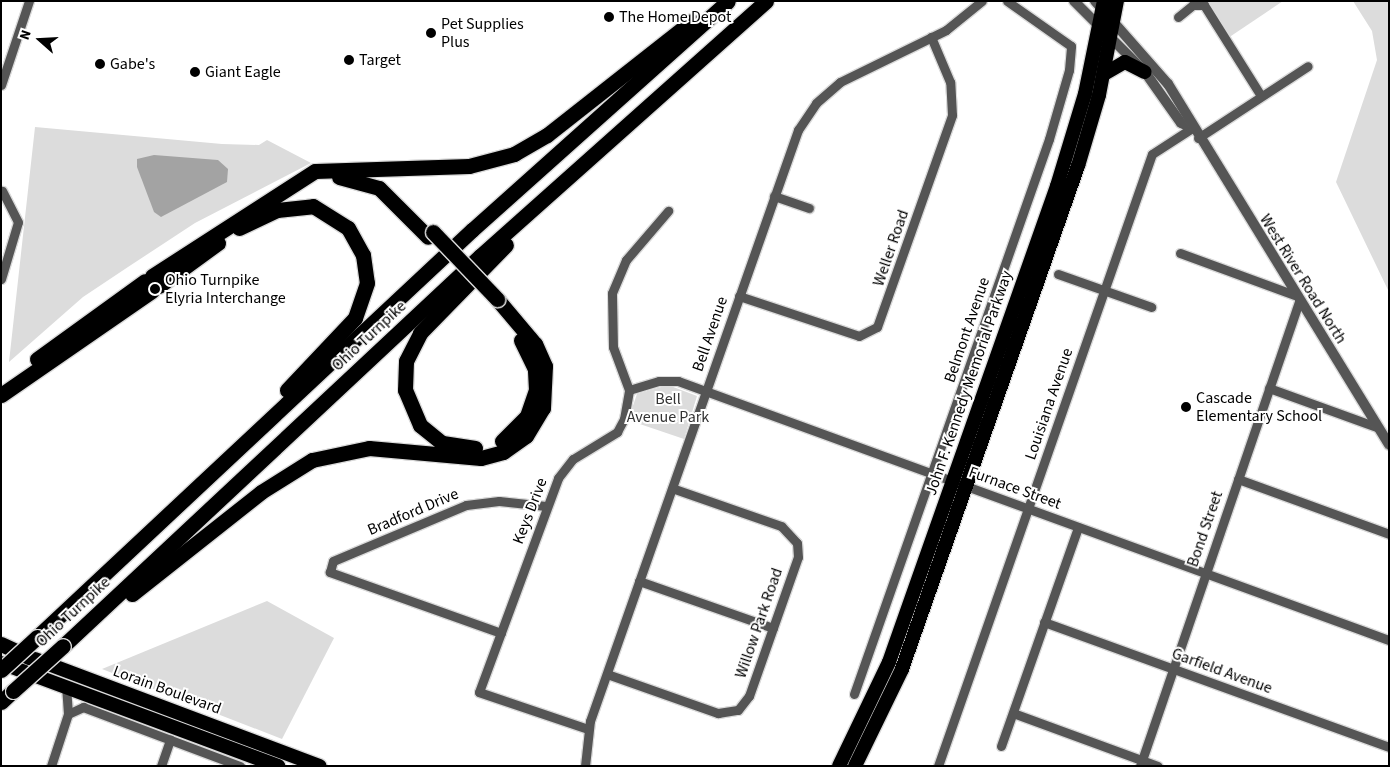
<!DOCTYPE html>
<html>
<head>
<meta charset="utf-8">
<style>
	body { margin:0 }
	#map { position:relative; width:1390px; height:767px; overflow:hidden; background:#fff; font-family:"Source Sans 3",sans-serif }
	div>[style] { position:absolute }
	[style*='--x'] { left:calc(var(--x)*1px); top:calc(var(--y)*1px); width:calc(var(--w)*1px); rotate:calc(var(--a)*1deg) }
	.green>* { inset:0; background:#dcdcdc }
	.water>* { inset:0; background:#a3a3a3 }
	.roads { filter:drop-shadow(1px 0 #dbdbdb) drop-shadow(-1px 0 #dbdbdb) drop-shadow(0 1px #dbdbdb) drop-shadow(0 -1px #dbdbdb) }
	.minor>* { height:9px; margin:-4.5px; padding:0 4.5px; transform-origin:4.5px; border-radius:4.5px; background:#555 }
	.tertiary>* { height:10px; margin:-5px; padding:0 5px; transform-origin:5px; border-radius:5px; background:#555 }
	.trunk>* { height:14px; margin:-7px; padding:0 7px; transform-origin:7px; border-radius:7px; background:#000 }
	.motorway>* { height:15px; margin:-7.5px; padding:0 7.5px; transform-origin:7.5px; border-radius:7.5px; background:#000 }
	.bridges { filter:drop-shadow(1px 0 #dbdbdb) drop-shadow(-1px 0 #dbdbdb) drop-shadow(0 1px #dbdbdb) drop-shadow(0 -1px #dbdbdb) }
	.motorway-bridge>* { height:15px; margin:-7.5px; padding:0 7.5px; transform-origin:7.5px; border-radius:7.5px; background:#000 }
	.dots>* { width:14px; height:14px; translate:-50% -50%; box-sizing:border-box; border:2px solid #fff; border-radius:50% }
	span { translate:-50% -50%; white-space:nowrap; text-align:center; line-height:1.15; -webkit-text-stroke:4px #fff; paint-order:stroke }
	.poi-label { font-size:16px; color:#000 }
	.left { translate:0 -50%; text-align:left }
	.street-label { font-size:16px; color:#000 }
	.park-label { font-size:16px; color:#333 }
	.frame { position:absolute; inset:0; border:2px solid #000; pointer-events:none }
	.north { position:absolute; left:15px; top:15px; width:50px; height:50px; -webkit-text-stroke:4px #fff; paint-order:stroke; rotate:289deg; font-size:14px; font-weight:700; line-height:20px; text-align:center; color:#000 }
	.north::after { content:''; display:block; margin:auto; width:18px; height:22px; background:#000; clip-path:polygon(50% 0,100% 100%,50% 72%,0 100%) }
</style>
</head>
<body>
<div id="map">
	<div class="green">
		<div style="clip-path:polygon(1203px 1px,1283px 1px,1228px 38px)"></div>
		<div style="clip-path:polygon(1353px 1px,1389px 1px,1389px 292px,1336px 182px,1377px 60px,1372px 31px)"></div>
		<div style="clip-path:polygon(35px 127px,222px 144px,259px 145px,267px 140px,311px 163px,195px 223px,128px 267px,83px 297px,9px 362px)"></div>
		<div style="clip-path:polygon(668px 385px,697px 396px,684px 439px,628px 420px,637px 394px)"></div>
		<div style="clip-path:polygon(267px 601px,334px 638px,282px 739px,102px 669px)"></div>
	</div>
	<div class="water">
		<div style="clip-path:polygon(154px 155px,218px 160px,228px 169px,227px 182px,161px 217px,154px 212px,137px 167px,137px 159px)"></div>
	</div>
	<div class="roads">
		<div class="minor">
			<div style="--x:1178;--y:17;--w:19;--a:-39"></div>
			<div style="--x:1193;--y:5;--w:11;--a:0"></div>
			<div style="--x:1204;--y:5;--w:107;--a:57.9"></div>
			<div style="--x:1;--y:85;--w:89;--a:-71.6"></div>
			<div style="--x:1198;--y:138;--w:131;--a:-33.2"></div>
			<div style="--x:774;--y:196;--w:37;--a:19"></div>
			<div style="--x:1180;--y:253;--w:122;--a:20.1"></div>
			<div style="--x:1058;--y:274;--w:99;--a:19.5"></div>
			<div style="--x:1;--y:279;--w:59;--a:-73.4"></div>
			<div style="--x:18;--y:222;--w:35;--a:-117"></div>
			<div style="--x:739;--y:296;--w:126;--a:18.4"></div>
			<div style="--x:859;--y:336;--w:20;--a:-27"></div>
			<div style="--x:877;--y:327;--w:225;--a:-70.5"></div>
			<div style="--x:952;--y:115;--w:33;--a:-93"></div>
			<div style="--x:950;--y:82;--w:49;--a:-112.9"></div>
			<div style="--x:1269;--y:388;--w:115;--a:19.9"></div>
			<div style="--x:629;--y:390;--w:31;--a:-17"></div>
			<div style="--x:659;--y:381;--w:19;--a:0"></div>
			<div style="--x:678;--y:381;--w:757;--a:20.02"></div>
			<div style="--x:1238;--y:479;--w:161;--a:20"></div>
			<div style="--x:639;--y:581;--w:142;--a:19.3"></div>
			<div style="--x:1044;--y:622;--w:367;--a:19.9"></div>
			<div style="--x:501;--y:633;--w:182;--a:-160.4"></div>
			<div style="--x:330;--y:572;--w:11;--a:-75"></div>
			<div style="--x:333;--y:561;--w:144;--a:-22.8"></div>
			<div style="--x:466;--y:505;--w:33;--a:-7"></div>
			<div style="--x:499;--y:501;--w:47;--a:6.1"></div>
			<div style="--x:607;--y:674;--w:118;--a:19.4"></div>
			<div style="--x:718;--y:713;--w:20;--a:-9"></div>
			<div style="--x:738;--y:710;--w:18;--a:-52"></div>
			<div style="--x:749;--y:696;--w:147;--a:-70.6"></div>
			<div style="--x:798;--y:557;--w:14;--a:-94"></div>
			<div style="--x:797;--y:543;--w:23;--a:-133"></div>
			<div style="--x:781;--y:526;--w:115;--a:-160.8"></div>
			<div style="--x:854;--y:694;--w:588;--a:-70.64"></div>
			<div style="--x:1049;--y:139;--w:72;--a:-73.8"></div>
			<div style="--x:1069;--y:70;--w:24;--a:-85"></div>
			<div style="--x:1071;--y:46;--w:78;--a:-144.9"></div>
			<div style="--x:1013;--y:713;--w:154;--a:20.1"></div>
			<div style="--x:68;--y:714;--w:17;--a:-25"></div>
			<div style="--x:83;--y:707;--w:168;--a:20.6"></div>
			<div style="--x:588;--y:729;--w:115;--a:-161.3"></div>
			<div style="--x:479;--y:692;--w:228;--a:-69.7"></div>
			<div style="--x:558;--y:478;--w:24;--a:-52"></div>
			<div style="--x:573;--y:459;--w:52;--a:-31.5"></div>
			<div style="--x:617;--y:432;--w:15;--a:-62"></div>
			<div style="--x:624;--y:419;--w:29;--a:-80"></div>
			<div style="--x:629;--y:390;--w:46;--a:-110.4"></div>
			<div style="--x:613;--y:347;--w:54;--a:-91.1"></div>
			<div style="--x:612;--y:293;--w:36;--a:-67"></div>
			<div style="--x:626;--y:260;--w:65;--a:-49.4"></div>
			<div style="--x:1001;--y:746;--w:232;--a:-70.6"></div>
			<div style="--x:51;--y:766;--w:55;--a:-71.9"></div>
			<div style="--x:68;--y:714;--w:27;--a:-94"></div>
			<div style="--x:161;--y:766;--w:28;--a:-71"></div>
			<div style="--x:585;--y:766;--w:45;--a:-83.7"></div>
			<div style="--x:590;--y:721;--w:627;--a:-70.61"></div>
			<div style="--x:798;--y:130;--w:32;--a:-56"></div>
			<div style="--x:816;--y:103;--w:32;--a:-41"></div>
			<div style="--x:840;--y:82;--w:118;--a:-26.1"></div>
			<div style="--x:946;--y:30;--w:46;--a:-38.9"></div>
			<div style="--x:938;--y:766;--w:648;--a:-70.73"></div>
			<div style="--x:1152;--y:154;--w:48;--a:-33"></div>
			<div style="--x:1140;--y:766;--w:491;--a:-71.1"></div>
		</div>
		<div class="tertiary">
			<div style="--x:1074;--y:1;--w:100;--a:45"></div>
			<div style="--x:1145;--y:72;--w:62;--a:54.8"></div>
			<div style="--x:1181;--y:123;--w:12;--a:24"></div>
			<div style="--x:1095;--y:1;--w:111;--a:48.7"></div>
			<div style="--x:1168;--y:84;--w:423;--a:58.5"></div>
		</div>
		<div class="trunk">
			<div style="--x:1104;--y:74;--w:24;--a:-30"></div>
			<div style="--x:1125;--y:62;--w:22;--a:27"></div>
			<div style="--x:35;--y:659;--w:304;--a:20.6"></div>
			<div style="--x:1;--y:663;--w:296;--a:20.4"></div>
			<div style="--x:839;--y:766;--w:115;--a:-64.3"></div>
			<div style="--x:889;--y:662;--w:505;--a:-70.56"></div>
			<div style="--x:1057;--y:186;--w:96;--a:-73.1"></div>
			<div style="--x:1085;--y:94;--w:95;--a:-78.5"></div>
			<div style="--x:855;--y:766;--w:108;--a:-64.1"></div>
			<div style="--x:902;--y:669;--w:533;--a:-70.72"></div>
			<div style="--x:1078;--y:166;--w:74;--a:-73.5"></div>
			<div style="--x:1099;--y:95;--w:96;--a:-79.2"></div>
		</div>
		<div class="motorway">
			<div style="--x:339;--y:177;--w:41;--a:15.4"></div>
			<div style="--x:379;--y:188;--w:69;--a:45"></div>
			<div style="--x:239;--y:228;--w:42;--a:-25.3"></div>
			<div style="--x:277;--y:210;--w:36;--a:-6"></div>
			<div style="--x:313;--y:206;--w:41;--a:32.2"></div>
			<div style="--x:348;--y:228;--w:31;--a:61"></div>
			<div style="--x:363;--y:255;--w:28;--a:82"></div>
			<div style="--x:367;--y:283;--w:37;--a:109"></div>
			<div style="--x:355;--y:318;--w:99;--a:133.4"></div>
			<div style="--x:152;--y:276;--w:194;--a:-32.8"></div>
			<div style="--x:315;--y:171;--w:154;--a:-1.9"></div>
			<div style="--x:469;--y:166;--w:47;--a:-14.9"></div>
			<div style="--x:514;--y:154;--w:38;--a:-30"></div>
			<div style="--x:547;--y:135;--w:184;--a:-38.2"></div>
			<div style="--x:159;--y:286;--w:73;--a:-36.1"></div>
			<div style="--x:37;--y:359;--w:133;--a:-35.8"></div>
			<div style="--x:1;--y:395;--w:183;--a:-34.6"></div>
			<div style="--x:502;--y:441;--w:35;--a:-45"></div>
			<div style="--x:527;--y:416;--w:28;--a:-71"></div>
			<div style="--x:536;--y:390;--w:21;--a:-93"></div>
			<div style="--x:535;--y:369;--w:32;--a:-116"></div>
			<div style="--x:475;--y:448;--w:33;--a:-171"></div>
			<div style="--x:442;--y:443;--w:28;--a:-141"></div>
			<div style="--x:420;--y:425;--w:38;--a:-113"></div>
			<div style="--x:405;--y:390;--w:29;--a:-88"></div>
			<div style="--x:406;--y:361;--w:31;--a:-63"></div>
			<div style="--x:420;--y:333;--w:123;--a:-45.7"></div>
			<div style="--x:132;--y:594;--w:164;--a:-38.3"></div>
			<div style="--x:261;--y:492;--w:60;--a:-32.1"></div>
			<div style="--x:312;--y:460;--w:58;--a:-11.9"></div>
			<div style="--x:369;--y:448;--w:112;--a:5.1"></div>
			<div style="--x:481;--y:458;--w:23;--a:-15"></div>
			<div style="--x:503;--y:452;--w:28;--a:-35"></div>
			<div style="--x:526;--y:436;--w:33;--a:-59"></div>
			<div style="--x:543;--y:408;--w:42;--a:-87.3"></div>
			<div style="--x:545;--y:366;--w:24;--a:-114"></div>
			<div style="--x:535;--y:344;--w:59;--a:-130.2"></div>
			<div style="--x:37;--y:637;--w:596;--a:-43.1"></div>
			<div style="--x:472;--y:230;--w:343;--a:-41.8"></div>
			<div style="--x:1;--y:644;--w:31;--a:25"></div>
			<div style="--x:63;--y:646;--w:571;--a:-43.08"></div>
			<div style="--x:480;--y:256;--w:383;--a:-41.7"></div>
			<div style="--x:1;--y:702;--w:16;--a:-43"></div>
		</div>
	</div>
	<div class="bridges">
		<div class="motorway-bridge">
			<div style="--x:433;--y:232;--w:93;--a:46.3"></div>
			<div style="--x:1;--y:670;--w:49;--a:-42.5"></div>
			<div style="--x:13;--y:691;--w:67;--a:-42"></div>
		</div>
	</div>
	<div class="dots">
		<div style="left:609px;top:17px;background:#000"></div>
		<div style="left:431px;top:33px;background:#000"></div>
		<div style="left:349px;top:60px;background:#000"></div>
		<div style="left:100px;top:64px;background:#000"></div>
		<div style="left:195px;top:72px;background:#000"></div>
		<div style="left:155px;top:289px;background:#000"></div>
		<div style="left:1186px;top:407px;background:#000"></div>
	</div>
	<div class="poi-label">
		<span class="left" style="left:619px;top:17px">The Home Depot</span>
		<span class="left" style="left:441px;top:33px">Pet Supplies<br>Plus</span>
		<span class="left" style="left:359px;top:60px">Target</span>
		<span class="left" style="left:110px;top:64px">Gabe's</span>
		<span class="left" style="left:205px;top:72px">Giant Eagle</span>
		<span class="left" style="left:165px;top:289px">Ohio Turnpike<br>Elyria Interchange</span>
		<span class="left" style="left:1196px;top:407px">Cascade<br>Elementary School</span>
	</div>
	<div class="street-label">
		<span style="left:891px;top:248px;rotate:-71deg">Weller Road</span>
		<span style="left:1303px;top:279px;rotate:58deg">West River Road North</span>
		<span style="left:967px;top:330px;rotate:-71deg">Belmont Avenue</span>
		<span style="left:710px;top:334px;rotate:-71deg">Bell Avenue</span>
		<span style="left:369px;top:336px;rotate:-43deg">Ohio Turnpike</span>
		<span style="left:969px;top:383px;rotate:-71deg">John F. Kennedy Memorial Parkway</span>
		<span style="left:1049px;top:404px;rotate:-71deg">Louisiana Avenue</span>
		<span style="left:1015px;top:488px;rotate:20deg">Furnace Street</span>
		<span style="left:530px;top:511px;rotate:-69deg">Keys Drive</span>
		<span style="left:413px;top:512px;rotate:-23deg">Bradford Drive</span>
		<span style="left:1205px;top:529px;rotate:-71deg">Bond Street</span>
		<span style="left:73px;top:612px;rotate:-43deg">Ohio Turnpike</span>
		<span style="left:759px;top:623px;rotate:-71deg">Willow Park Road</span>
		<span style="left:1222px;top:671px;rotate:20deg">Garfield Avenue</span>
		<span style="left:167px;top:690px;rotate:20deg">Lorain Boulevard</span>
	</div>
	<div class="park-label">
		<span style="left:668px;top:408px">Bell<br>Avenue Park</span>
	</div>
	<div class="frame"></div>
	<div class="north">N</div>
</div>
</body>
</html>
